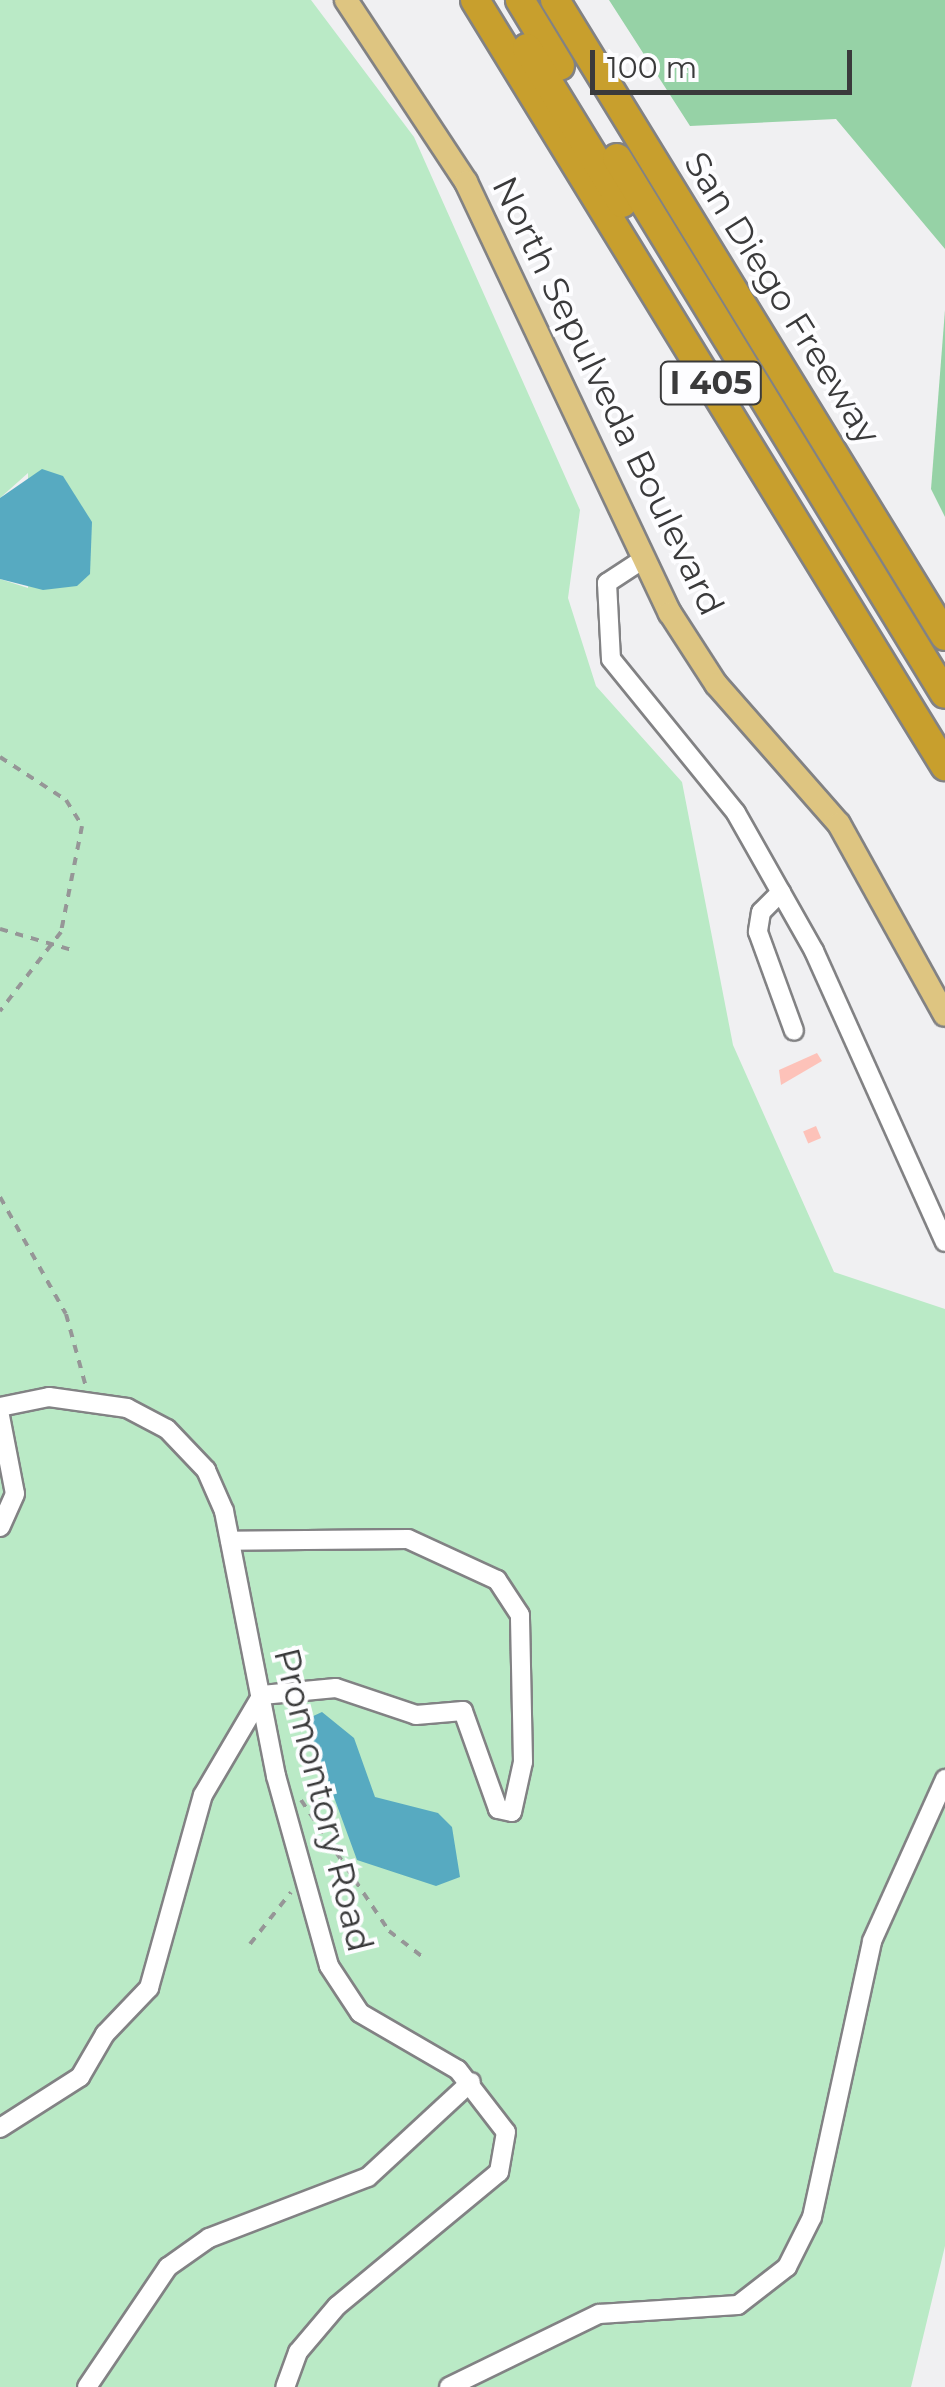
<!DOCTYPE html>
<html>
<head>
<meta charset="utf-8">
<style>
	body { margin:0 }
	#map { position:relative; width:945px; height:2387px; overflow:hidden; background:#f0f0f2; font-family:Montserrat,sans-serif }
	div>[style] { position:absolute }
	[style*='--x'] { left:calc(var(--x)*1px); top:calc(var(--y)*1px); width:calc(var(--w)*1px); rotate:calc(var(--a)*1deg) }
	.green>* { inset:0; background:#baeac6 }
	.forest>* { inset:0; background:#96d2a6 }
	.water>* { inset:0; background:#57aac1 }
	.building>* { inset:0; background:#fdc2b9; transform-origin:0 0 }
	.path>* { height:4px; margin-top:-2px; transform-origin:0; background:repeating-linear-gradient(90deg,#969697 0 8px,transparent 0 16px) }
	.roads { filter:drop-shadow(2px 0 #828284) drop-shadow(-2px 0 #828284) drop-shadow(0 2px #828284) drop-shadow(0 -2px #828284) }
	.minor>* { height:18px; margin:-9px; padding:0 9px; transform-origin:9px; border-radius:9px; background:#fff }
	.major>* { height:22px; margin:-11px; padding:0 11px; transform-origin:11px; border-radius:11px; background:#dec581 }
	.highway>* { height:28px; margin:-14px; padding:0 14px; transform-origin:14px; border-radius:14px; background:#c89f2d }
	span { translate:-50% -50%; white-space:nowrap; text-align:center; line-height:1.15; -webkit-text-stroke:8px #fdfdff; paint-order:stroke }
	.shield-label span { padding:2px 8px; background:#fdfdff; border:2px solid; border-radius:8px; -webkit-text-stroke-width:0 }
	.shield-label { font-size:32px; color:#3a3a3b; font-weight:700 }
	.street-label { font-size:35px; color:#3a3a3b }
	.scale { position:absolute; left:590px; top:50px; width:262px; height:45px; box-sizing:border-box; border:5px solid #3a3a3b; border-top:0; padding-left:12px; font-size:30px; line-height:35px; white-space:nowrap; color:#3a3a3b; -webkit-text-stroke:8px #fdfdff; paint-order:stroke }
</style>
</head>
<body>
<div id="map">
	<div class="green">
		<div style="clip-path:polygon(0 0,311px 0,414px 137px,580px 510px,568px 598px,596px 686px,682px 782px,733px 1045px,834px 1272px,945px 1309px,945px 2246px,911px 2387px,0 2387px,0 579px,28px 588px,28px 473px,0 498px)"></div>
	</div>
	<div class="forest">
		<div style="clip-path:polygon(609px 0,945px 0,945px 249px,836px 119px,690px 126px)"></div>
		<div style="clip-path:polygon(945px 310px,945px 517px,931px 489px)"></div>
	</div>
	<div class="water">
		<div style="clip-path:polygon(42px 469px,63px 476px,92px 522px,90px 574px,77px 586px,43px 590px,0 579px,0 498px)"></div>
		<div style="clip-path:polygon(322px 1712px,354px 1738px,375px 1797px,438px 1813px,452px 1827px,460px 1877px,436px 1886px,357px 1860px,309px 1729px,309px 1718px)"></div>
	</div>
	<div class="building">
		<div style="clip-path:polygon(817px 1053px,822px 1061px,781px 1085px,779px 1070px)"></div>
		<div style="left:816px;top:1126px;width:13px;height:14px;rotate:67deg"></div>
	</div>
	<div class="path">
		<div style="--x:0;--y:757;--w:79;--a:33.1"></div>
		<div style="--x:66;--y:800;--w:31;--a:58"></div>
		<div style="--x:82;--y:826;--w:108;--a:101.2"></div>
		<div style="--x:61;--y:932;--w:100;--a:127.7"></div>
		<div style="--x:0;--y:929;--w:78;--a:16.3"></div>
		<div style="--x:0;--y:1197;--w:134;--a:60.6"></div>
		<div style="--x:66;--y:1314;--w:76;--a:74.7"></div>
		<div style="--x:301;--y:1800;--w:158;--a:56.1"></div>
		<div style="--x:389;--y:1931;--w:44;--a:37.6"></div>
		<div style="--x:250;--y:1944;--w:66;--a:-51.7"></div>
	</div>
	<div class="roads">
		<div class="minor">
			<div style="--x:642;--y:560;--w:42;--a:146.7"></div>
			<div style="--x:607;--y:583;--w:76;--a:87"></div>
			<div style="--x:611;--y:659;--w:198;--a:50.9"></div>
			<div style="--x:736;--y:813;--w:159;--a:60.5"></div>
			<div style="--x:814;--y:951;--w:319;--a:65.8"></div>
			<div style="--x:781;--y:892;--w:28;--a:135"></div>
			<div style="--x:761;--y:912;--w:20;--a:99"></div>
			<div style="--x:758;--y:932;--w:105;--a:70"></div>
			<div style="--x:0;--y:1407;--w:50;--a:-11.5"></div>
			<div style="--x:49;--y:1397;--w:79;--a:8"></div>
			<div style="--x:127;--y:1408;--w:45;--a:27.7"></div>
			<div style="--x:167;--y:1429;--w:57;--a:46.4"></div>
			<div style="--x:206;--y:1470;--w:45;--a:66.3"></div>
			<div style="--x:224;--y:1511;--w:270;--a:78.9"></div>
			<div style="--x:276;--y:1776;--w:197;--a:74.4"></div>
			<div style="--x:329;--y:1966;--w:56;--a:56.6"></div>
			<div style="--x:360;--y:2013;--w:113;--a:30.2"></div>
			<div style="--x:458;--y:2070;--w:78;--a:52.3"></div>
			<div style="--x:506;--y:2132;--w:41;--a:99.9"></div>
			<div style="--x:499;--y:2172;--w:210;--a:140.4"></div>
			<div style="--x:337;--y:2306;--w:60;--a:130.3"></div>
			<div style="--x:298;--y:2352;--w:37;--a:110"></div>
			<div style="--x:0;--y:1416;--w:79;--a:79.1"></div>
			<div style="--x:15;--y:1494;--w:36;--a:114"></div>
			<div style="--x:0;--y:2128;--w:95;--a:-32.5"></div>
			<div style="--x:80;--y:2077;--w:50;--a:-59.8"></div>
			<div style="--x:105;--y:2034;--w:64;--a:-46.3"></div>
			<div style="--x:149;--y:1988;--w:200;--a:-74.4"></div>
			<div style="--x:203;--y:1795;--w:116;--a:-59.5"></div>
			<div style="--x:262;--y:1695;--w:74;--a:-5.4"></div>
			<div style="--x:336;--y:1688;--w:84;--a:18.6"></div>
			<div style="--x:416;--y:1715;--w:47;--a:-4.9"></div>
			<div style="--x:463;--y:1711;--w:104;--a:70.3"></div>
			<div style="--x:498;--y:1809;--w:14;--a:12"></div>
			<div style="--x:512;--y:1812;--w:51;--a:-77.6"></div>
			<div style="--x:523;--y:1762;--w:147;--a:-91.2"></div>
			<div style="--x:520;--y:1615;--w:42;--a:-123.3"></div>
			<div style="--x:497;--y:1580;--w:98;--a:-155.3"></div>
			<div style="--x:408;--y:1539;--w:178;--a:179.4"></div>
			<div style="--x:87;--y:2387;--w:145;--a:-56"></div>
			<div style="--x:168;--y:2267;--w:50;--a:-35.3"></div>
			<div style="--x:209;--y:2238;--w:170;--a:-21"></div>
			<div style="--x:368;--y:2177;--w:140;--a:-42.7"></div>
			<div style="--x:449;--y:2387;--w:167;--a:-26"></div>
			<div style="--x:599;--y:2314;--w:139;--a:-3.7"></div>
			<div style="--x:738;--y:2305;--w:62;--a:-37.8"></div>
			<div style="--x:787;--y:2267;--w:56;--a:-63.4"></div>
			<div style="--x:812;--y:2217;--w:282;--a:-77.7"></div>
			<div style="--x:872;--y:1941;--w:178;--a:-65.7"></div>
		</div>
		<div class="major">
			<div style="--x:346;--y:0;--w:218;--a:56.6"></div>
			<div style="--x:466;--y:182;--w:477;--a:64.7"></div>
			<div style="--x:670;--y:613;--w:85;--a:57.1"></div>
			<div style="--x:716;--y:684;--w:186;--a:48.7"></div>
			<div style="--x:839;--y:824;--w:218;--a:61"></div>
		</div>
		<div class="highway">
			<div style="--x:475;--y:0;--w:899;--a:58.47"></div>
			<div style="--x:520;--y:0;--w:77;--a:58.8"></div>
			<div style="--x:555;--y:0;--w:746;--a:58.48"></div>
			<div style="--x:527;--y:48;--w:182;--a:58.5"></div>
			<div style="--x:617;--y:158;--w:628;--a:58.54"></div>
		</div>
	</div>
	<div class="shield-label">
		<span style="left:711px;top:383px">I 405</span>
	</div>
	<div class="street-label">
		<span style="left:782px;top:298px;rotate:58deg">San Diego Freeway</span>
		<span style="left:608px;top:396px;rotate:64deg">North Sepulveda Boulevard</span>
		<span style="left:323px;top:1800px;rotate:76deg">Promontory Road</span>
	</div>
	<div class="scale">100 m</div>
</div>
</body>
</html>
